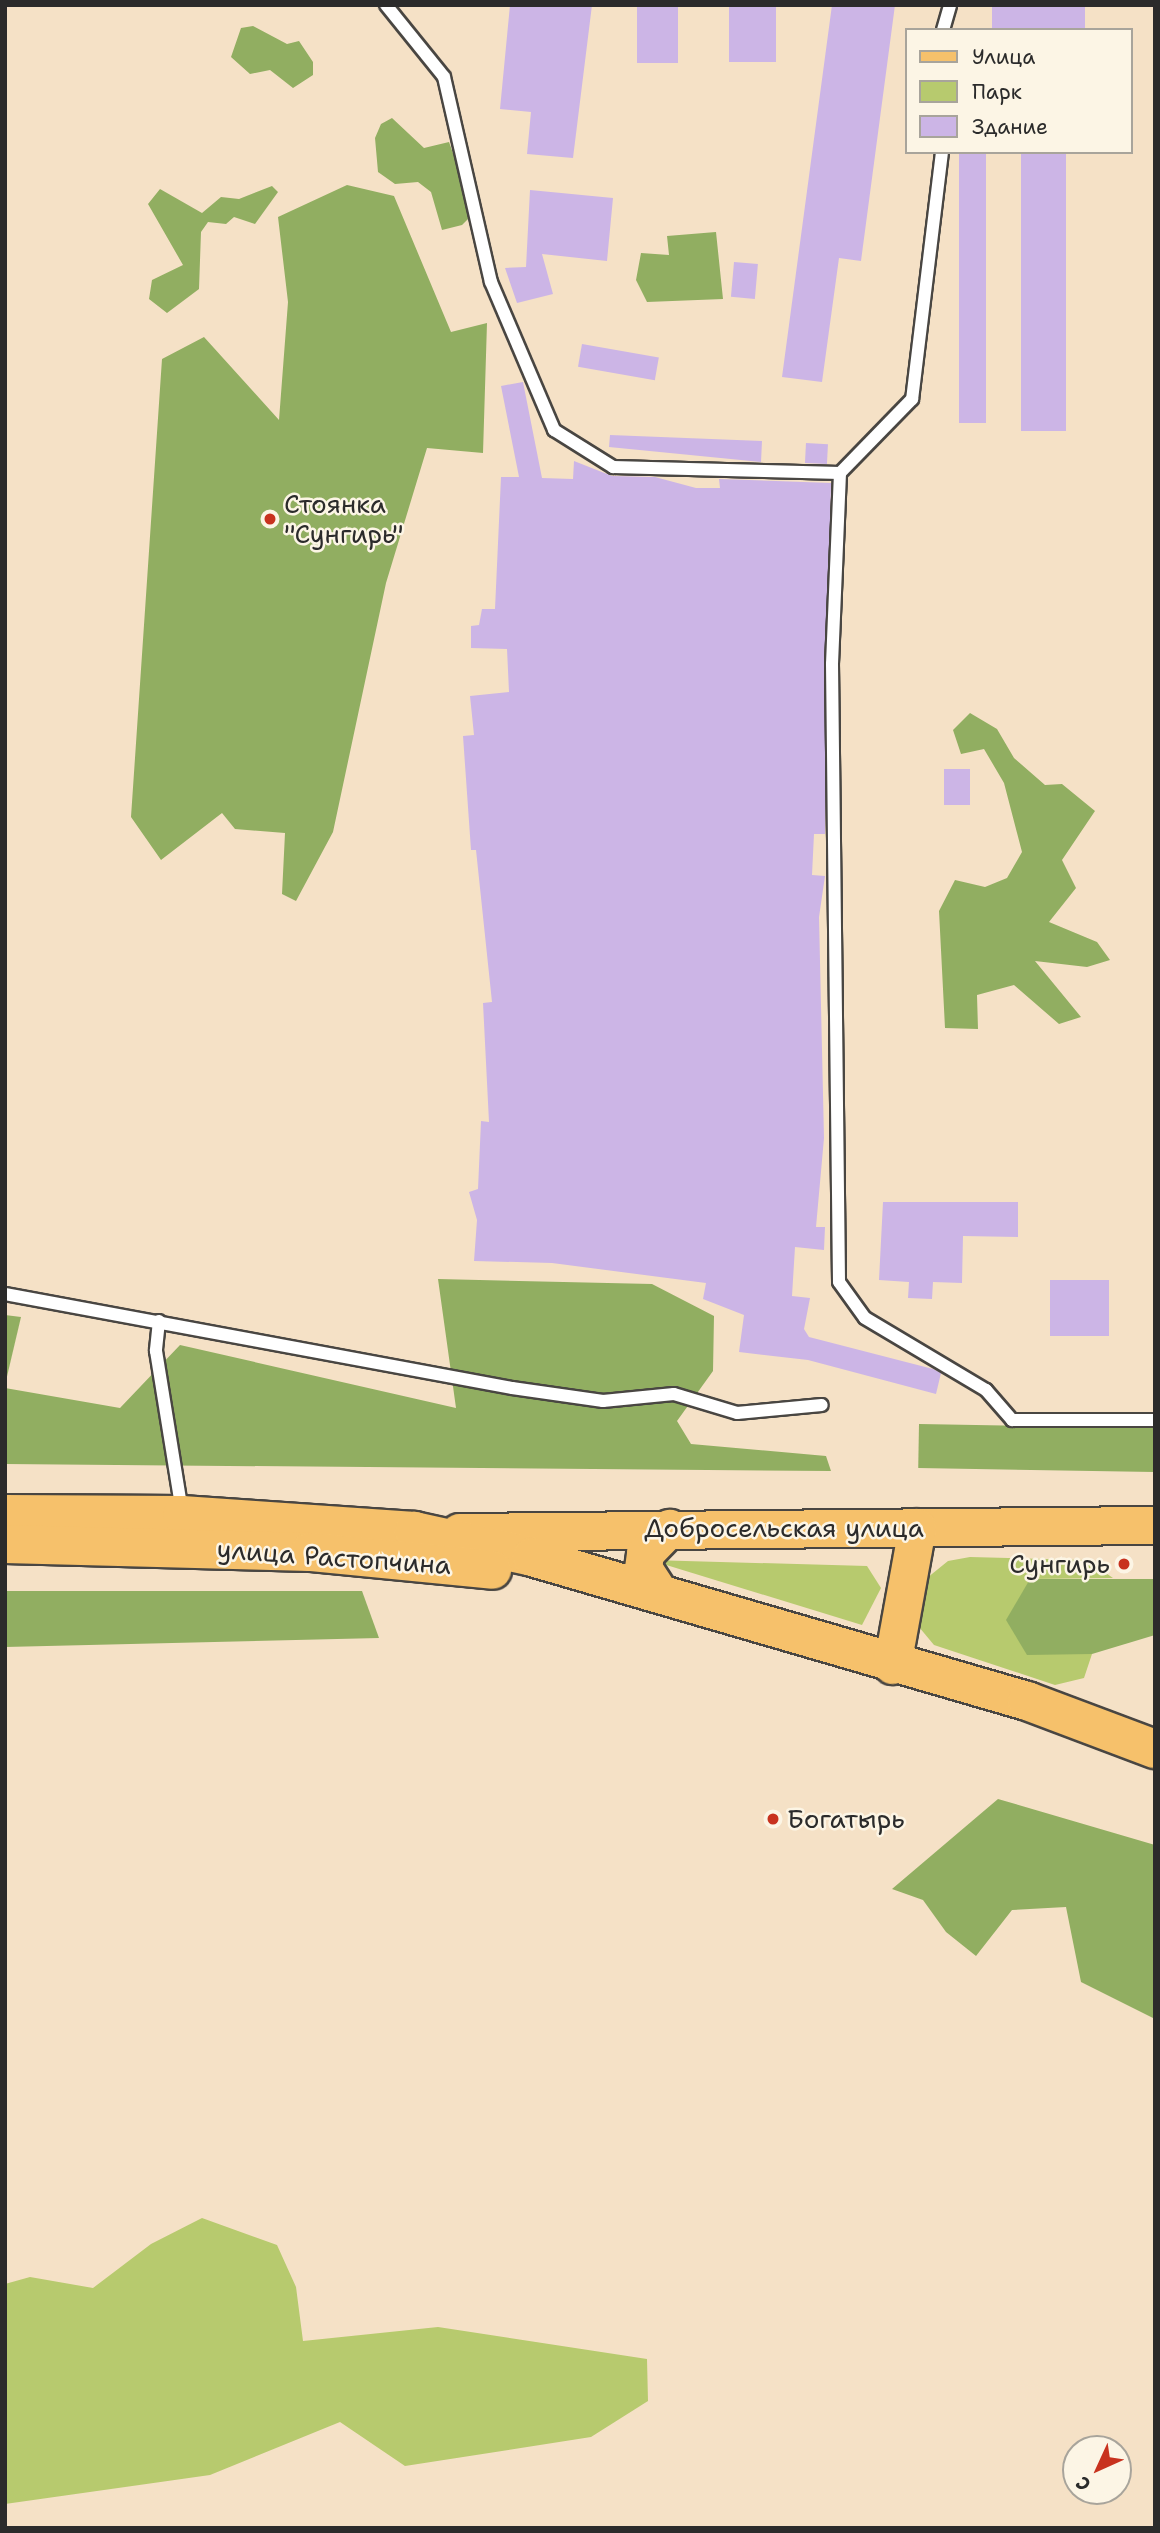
<!DOCTYPE html>
<html>
<head>
<meta charset="utf-8">
<style>
	body { margin:0 }
	#map { position:relative; width:1160px; height:2533px; overflow:hidden; background:#f5e1c6; font-family:"Shantell Sans",sans-serif }
	div>[style] { position:absolute }
	[style*='--x'] { left:calc(var(--x)*1px); top:calc(var(--y)*1px); width:calc(var(--w)*1px); rotate:calc(var(--a)*1deg) }
	.green>* { inset:0; background:#b7ca6e }
	.forest>* { inset:0; background:#91ae61; transform-origin:0 0 }
	.building>* { inset:0; background:#ccb5e6; transform-origin:0 0 }
	.roads { filter:drop-shadow(2px 0 #494642) drop-shadow(-2px 0 #494642) drop-shadow(0 2px #494642) drop-shadow(0 -2px #494642) }
	.lane>* { height:12px; margin:-6px; padding:0 6px; transform-origin:6px; border-radius:6px; background:#fff }
	.primary>* { height:37px; margin:-18.5px; padding:0 18.5px; transform-origin:18.5px; border-radius:18.5px; background:#f6c16b }
	.highway>* { height:38px; margin:-19px; padding:0 19px; transform-origin:19px; border-radius:19px; background:#f6c16b }
	.dots>* { width:19px; height:19px; translate:-50% -50%; box-sizing:border-box; border:4px solid #fcf5e5; border-radius:50% }
	span { translate:-50% -50%; white-space:nowrap; text-align:center; line-height:1.15; -webkit-text-stroke:5px #fcf5e5; paint-order:stroke }
	.poi-label { font-size:26px; color:#2b2b2b }
	.left { translate:0 -50%; text-align:left }
	.right { translate:-100% -50%; text-align:right }
	.street-label { font-size:26px; color:#2b2b2b }
	.frame { position:absolute; inset:0; border:7px solid #2b2b2b; pointer-events:none }
	.legend { position:absolute; left:905px; top:28px; width:228px; height:126px; box-sizing:border-box; background:#fcf5e5; border:2px solid #a8a49b; margin:0; padding:9px 12px; list-style:none; font-size:21px; color:#2b2b2b }
	.legend li { display:flex; align-items:center; gap:14px; height:35px }
	.legend b { width:35px; border:2px solid #a8a49b }
	.north { position:absolute; left:1062px; top:2435px; width:70px; height:70px; box-sizing:border-box; background:#fcf5e5; border:2px solid #a8a49b; border-radius:50%; rotate:225deg; font-size:19px; font-weight:700; line-height:28px; text-align:center; color:#2b2b2b }
	.north::after { content:''; display:block; margin:auto; width:24px; height:32px; background:#c8321e; clip-path:polygon(50% 0,100% 100%,50% 72%,0 100%) }
</style>
</head>
<body>
<div id="map">
	<div class="green">
		<div style="clip-path:polygon(970px 1557px,1087px 1560px,1113px 1578px,1030px 1579px,1027px 1654px,1092px 1654px,1084px 1678px,1055px 1685px,934px 1645px,919px 1627px,917px 1606px,927px 1578px,948px 1561px)"></div>
		<div style="clip-path:polygon(650px 1560px,867px 1566px,881px 1588px,862px 1625px)"></div>
		<div style="clip-path:polygon(202px 2218px,277px 2245px,296px 2287px,303px 2341px,438px 2327px,647px 2359px,648px 2401px,591px 2437px,405px 2466px,340px 2422px,210px 2475px,5px 2504px,5px 2284px,30px 2277px,93px 2288px,151px 2244px)"></div>
	</div>
	<div class="forest">
		<div style="clip-path:polygon(253px 26px,287px 44px,299px 41px,313px 62px,313px 75px,293px 88px,270px 70px,250px 74px,231px 57px,241px 28px)"></div>
		<div style="clip-path:polygon(392px 118px,424px 148px,449px 142px,468px 195px,469px 218px,462px 225px,442px 230px,431px 192px,418px 182px,395px 184px,378px 172px,375px 138px,381px 124px)"></div>
		<div style="clip-path:polygon(347px 185px,394px 196px,451px 332px,487px 323px,483px 453px,427px 448px,386px 583px,333px 832px,296px 901px,282px 894px,285px 833px,235px 829px,222px 813px,161px 860px,131px 817px,162px 359px,204px 337px,279px 420px,288px 302px,278px 217px)"></div>
		<div style="clip-path:polygon(272px 186px,278px 192px,255px 224px,234px 217px,226px 224px,208px 222px,201px 232px,199px 289px,167px 313px,149px 299px,152px 280px,183px 265px,148px 204px,160px 189px,202px 213px,221px 197px,239px 199px)"></div>
		<div style="clip-path:polygon(716px 232px,723px 299px,647px 302px,636px 280px,641px 253px,669px 255px,667px 236px)"></div>
		<div style="clip-path:polygon(970px 713px,997px 729px,1014px 758px,1045px 785px,1062px 784px,1095px 811px,1062px 860px,1076px 888px,1049px 922px,1097px 942px,1110px 960px,1087px 967px,1035px 961px,1081px 1017px,1059px 1024px,1014px 985px,977px 995px,978px 1029px,945px 1028px,939px 911px,955px 880px,985px 887px,1007px 878px,1022px 852px,1004px 783px,984px 749px,961px 754px,953px 730px)"></div>
		<div style="clip-path:polygon(438px 1279px,652px 1284px,714px 1316px,713px 1371px,677px 1421px,691px 1444px,826px 1456px,831px 1471px,5px 1464px,5px 1388px,120px 1408px,180px 1345px,456px 1408px)"></div>
		<div style="clip-path:polygon(5px 1315px,21px 1317px,5px 1385px)"></div>
		<div style="left:919px;top:1424px;width:236px;height:44px;rotate:1deg"></div>
		<div style="clip-path:polygon(1030px 1579px,1155px 1579px,1155px 1635px,1092px 1654px,1027px 1655px,1006px 1620px)"></div>
		<div style="clip-path:polygon(5px 1591px,362px 1591px,379px 1638px,5px 1647px)"></div>
		<div style="clip-path:polygon(998px 1799px,1155px 1845px,1155px 2019px,1081px 1982px,1066px 1907px,1012px 1910px,976px 1956px,946px 1932px,923px 1900px,892px 1889px)"></div>
	</div>
	<div class="building">
		<div style="clip-path:polygon(510px 5px,592px 5px,573px 158px,527px 154px,531px 112px,500px 109px)"></div>
		<div style="left:637px;top:5px;width:41px;height:58px"></div>
		<div style="left:729px;top:5px;width:47px;height:57px"></div>
		<div style="clip-path:polygon(832px 5px,895px 5px,861px 261px,839px 258px,822px 382px,782px 377px)"></div>
		<div style="left:992px;top:5px;width:93px;height:25px"></div>
		<div style="left:959px;top:152px;width:27px;height:271px"></div>
		<div style="left:1021px;top:152px;width:45px;height:279px"></div>
		<div style="clip-path:polygon(530px 190px,613px 198px,607px 261px,542px 254px,553px 294px,517px 303px,505px 268px,526px 267px)"></div>
		<div style="left:734px;top:262px;width:24px;height:35px;rotate:5deg"></div>
		<div style="left:582px;top:344px;width:78px;height:23px;rotate:10deg"></div>
		<div style="clip-path:polygon(523px 382px,542px 478px,573px 479px,574px 461px,612px 476px,655px 477px,696px 488px,720px 488px,719px 479px,831px 483px,825px 834px,814px 834px,812px 875px,825px 876px,819px 917px,824px 1138px,816px 1227px,825px 1227px,824px 1250px,795px 1247px,792px 1296px,810px 1298px,804px 1329px,809px 1337px,933px 1369px,941px 1373px,936px 1394px,808px 1360px,739px 1352px,744px 1315px,703px 1299px,706px 1283px,552px 1263px,474px 1261px,477px 1220px,469px 1192px,478px 1189px,481px 1121px,489px 1122px,483px 1003px,492px 1002px,476px 850px,471px 850px,463px 736px,474px 735px,470px 696px,509px 692px,507px 649px,471px 648px,471px 626px,479px 625px,482px 609px,495px 609px,501px 477px,519px 477px,501px 386px)"></div>
		<div style="clip-path:polygon(610px 435px,762px 441px,761px 462px,609px 447px)"></div>
		<div style="left:806px;top:443px;width:22px;height:20px;rotate:3deg"></div>
		<div style="left:944px;top:769px;width:26px;height:36px"></div>
		<div style="clip-path:polygon(883px 1202px,1018px 1202px,1018px 1237px,963px 1236px,962px 1283px,933px 1282px,932px 1299px,908px 1298px,909px 1282px,879px 1280px)"></div>
		<div style="left:1109px;top:1280px;width:56px;height:59px;rotate:90deg"></div>
	</div>
	<div class="roads">
		<div class="lane">
			<div style="--x:386;--y:5;--w:92;--a:51.1"></div>
			<div style="--x:444;--y:77;--w:210;--a:77.1"></div>
			<div style="--x:491;--y:282;--w:161;--a:66.9"></div>
			<div style="--x:554;--y:430;--w:70;--a:32.1"></div>
			<div style="--x:613;--y:467;--w:227;--a:1.5"></div>
			<div style="--x:943;--y:30;--w:26;--a:-74"></div>
			<div style="--x:942;--y:152;--w:249;--a:96.9"></div>
			<div style="--x:912;--y:399;--w:103;--a:134.2"></div>
			<div style="--x:840;--y:473;--w:191;--a:92.4"></div>
			<div style="--x:832;--y:664;--w:618;--a:89.35"></div>
			<div style="--x:839;--y:1282;--w:44;--a:54.2"></div>
			<div style="--x:865;--y:1318;--w:141;--a:30.8"></div>
			<div style="--x:986;--y:1390;--w:40;--a:49"></div>
			<div style="--x:1012;--y:1420;--w:143;--a:0"></div>
			<div style="--x:5;--y:1294;--w:516;--a:10.5"></div>
			<div style="--x:512;--y:1388;--w:92;--a:8.1"></div>
			<div style="--x:603;--y:1401;--w:71;--a:-5.6"></div>
			<div style="--x:674;--y:1394;--w:66;--a:16.8"></div>
			<div style="--x:737;--y:1413;--w:85;--a:-5.4"></div>
			<div style="--x:159;--y:1321;--w:30;--a:96"></div>
			<div style="--x:156;--y:1351;--w:162;--a:80.8"></div>
		</div>
		<div class="primary">
			<div style="--x:459;--y:1532;--w:696;--a:-0.58"></div>
			<div style="--x:660;--y:1594;--w:31;--a:-123"></div>
			<div style="--x:643;--y:1568;--w:15;--a:-82"></div>
			<div style="--x:645;--y:1553;--w:35;--a:-46"></div>
			<div style="--x:892;--y:1665;--w:140;--a:-79.7"></div>
		</div>
		<div class="highway">
			<div style="--x:5;--y:1514;--w:177;--a:0.3"></div>
			<div style="--x:182;--y:1515;--w:233;--a:3.9"></div>
			<div style="--x:414;--y:1531;--w:121;--a:12.4"></div>
			<div style="--x:532;--y:1557;--w:516;--a:16.22"></div>
			<div style="--x:1027;--y:1701;--w:137;--a:20.6"></div>
			<div style="--x:5;--y:1544;--w:305;--a:1.5"></div>
			<div style="--x:310;--y:1552;--w:183;--a:5.6"></div>
		</div>
	</div>
	<div class="dots">
		<div style="left:270px;top:519px;background:#c8321e"></div>
		<div style="left:1124px;top:1564px;background:#c8321e"></div>
		<div style="left:773px;top:1819px;background:#c8321e"></div>
	</div>
	<div class="poi-label">
		<span class="left" style="left:284px;top:519px">Стоянка<br>"Сунгирь"</span>
		<span class="right" style="left:1110px;top:1564px">Сунгирь</span>
		<span class="left" style="left:787px;top:1819px">Богатырь</span>
	</div>
	<div class="street-label">
		<span style="left:784px;top:1528px">Добросельская улица</span>
		<span style="left:334px;top:1557px;rotate:4deg">улица Растопчина</span>
	</div>
	<div class="frame"></div>
	<ul class="legend">
	<li><b style="height:9px;background:#f6c16b"></b>Улица</li>
	<li><b style="height:19px;background:#b7ca6e"></b>Парк</li>
	<li><b style="height:19px;background:#ccb5e6"></b>Здание</li>
	</ul>
	<div class="north">С</div>
</div>
</body>
</html>
